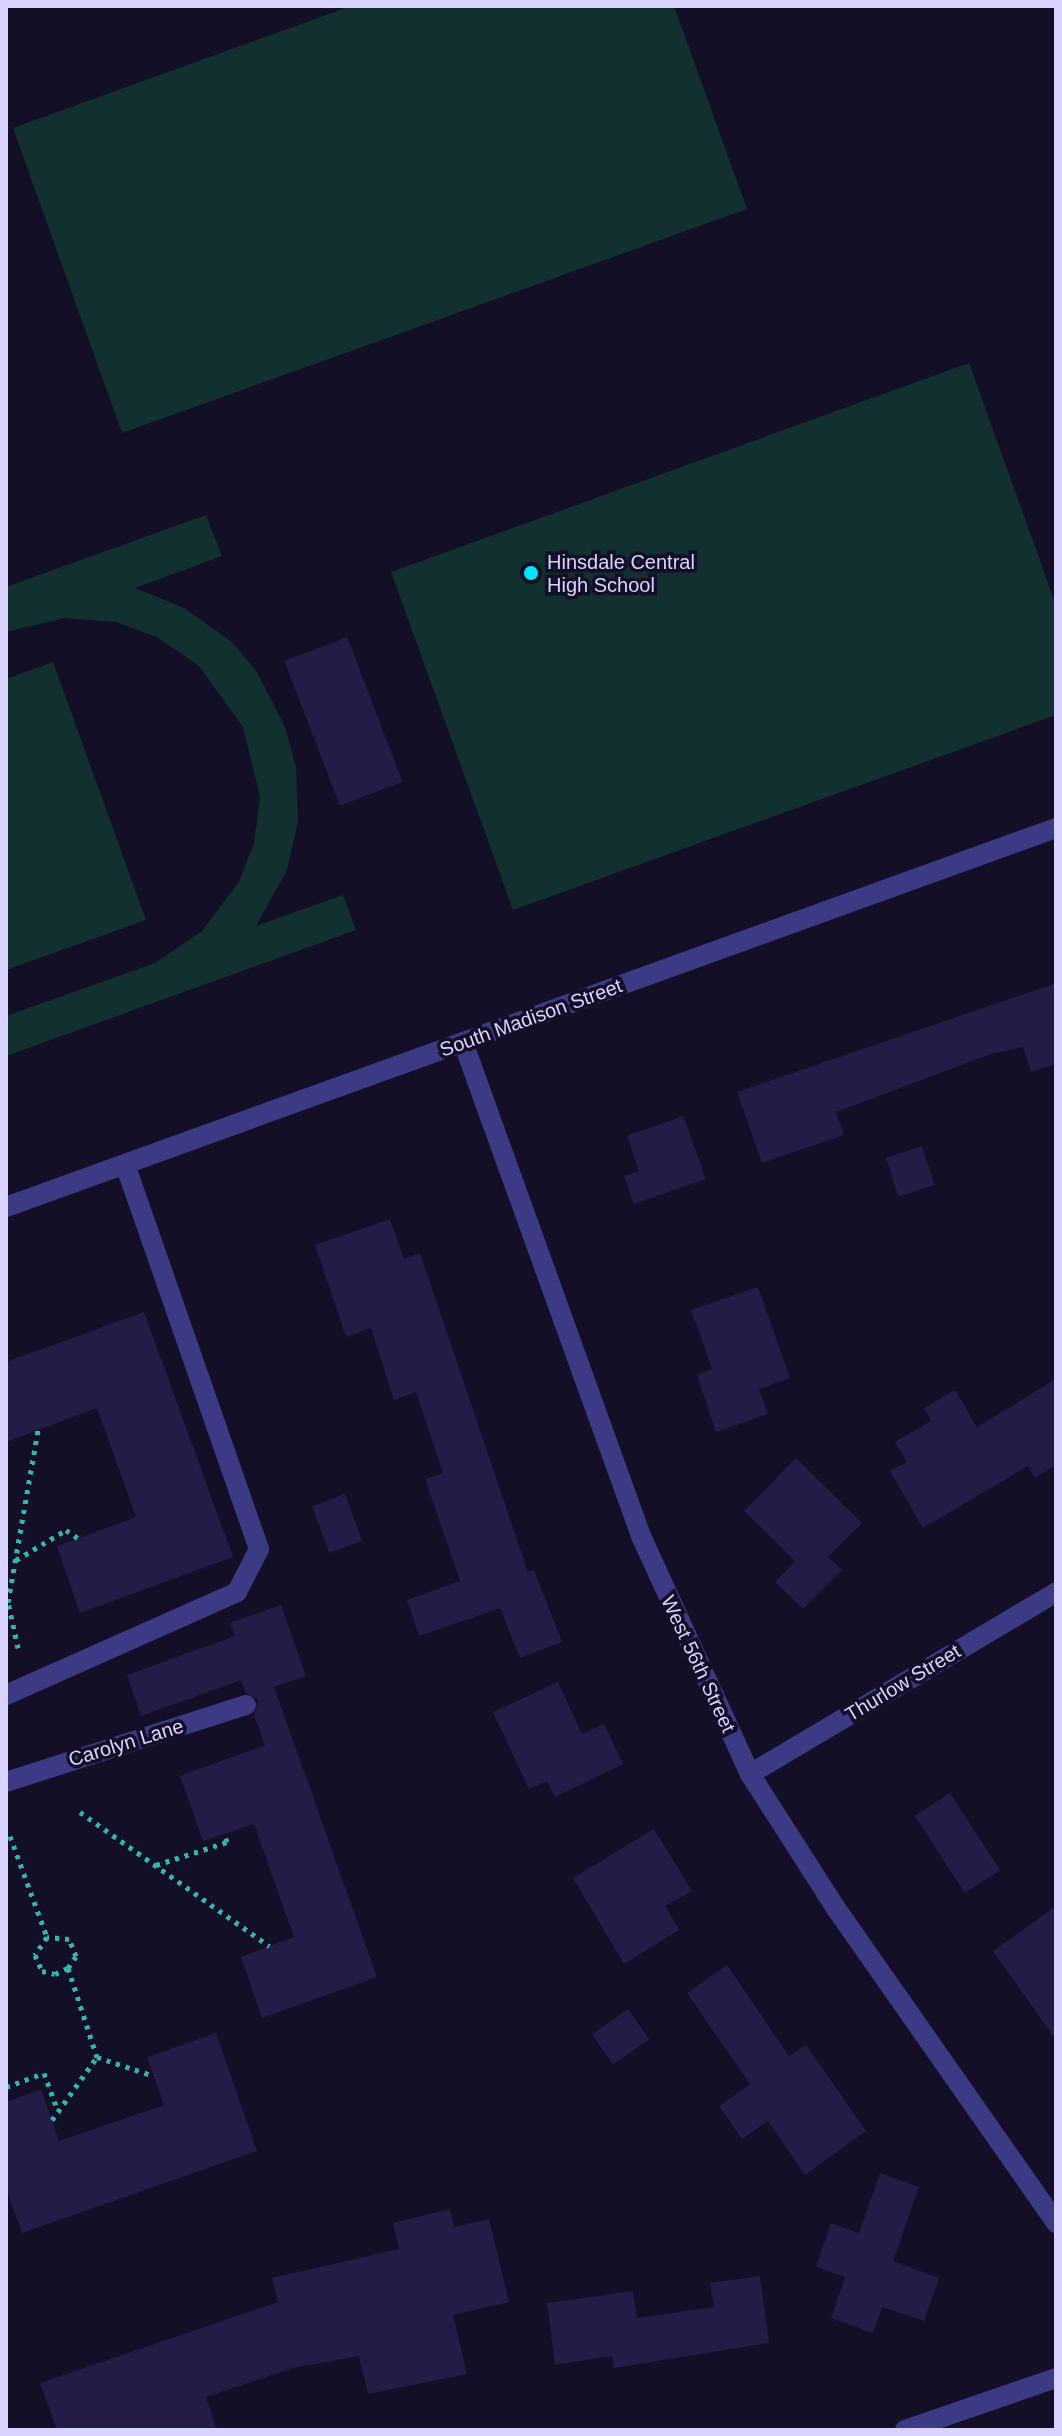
<!DOCTYPE html>
<html>
<head>
<meta charset="utf-8">
<style>
	body { margin:0 }
	#map { position:relative; width:1062px; height:2436px; overflow:hidden; background:#130f26; font-family:Helvetica,sans-serif }
	div>[style] { position:absolute }
	[style*='--x'] { left:calc(var(--x)*1px); top:calc(var(--y)*1px); width:calc(var(--w)*1px); rotate:calc(var(--a)*1deg) }
	.green>* { inset:0; background:#12302f }
	.building>* { inset:0; background:#241b47; transform-origin:0 0 }
	.path>* { height:5px; margin-top:-2.5px; transform-origin:0; background:repeating-linear-gradient(90deg,#2fb8b0 0 4px,transparent 0 10px) }
	.minor>* { height:20px; margin:-10px; padding:0 10px; transform-origin:10px; border-radius:10px; background:#3d3a85 }
	.dots>* { width:22px; height:22px; translate:-50% -50%; box-sizing:border-box; border:4px solid #130f26; border-radius:50% }
	span { translate:-50% -50%; white-space:nowrap; text-align:center; line-height:1.15; -webkit-text-stroke:7px #130f26; paint-order:stroke }
	.poi-label { font-size:20px; color:#d9d4ff }
	.left { translate:0 -50%; text-align:left }
	.street-label { font-size:20px; color:#d9d4ff }
	.frame { position:absolute; inset:0; border:8px solid #d9d4ff; pointer-events:none }
</style>
</head>
<body>
<div id="map">
	<div class="green">
		<div style="clip-path:polygon(351px 6px,674px 6px,747px 209px,122px 433px,13px 128px)"></div>
		<div style="clip-path:polygon(969px 363px,1056px 605px,1056px 715px,513px 910px,391px 572px)"></div>
		<div style="clip-path:polygon(206px 515px,222px 556px,135px 588px,184px 608px,232px 642px,257px 672px,285px 727px,296px 767px,298px 821px,287px 870px,256px 926px,343px 895px,356px 930px,6px 1056px,6px 1016px,155px 963px,202px 931px,239px 882px,254px 843px,260px 797px,243px 727px,199px 666px,157px 637px,116px 622px,65px 618px,6px 632px,6px 587px)"></div>
		<div style="clip-path:polygon(53px 662px,146px 920px,6px 970px,6px 679px)"></div>
	</div>
	<div class="building">
		<div style="left:347px;top:637px;width:155px;height:67px;rotate:69deg"></div>
		<div style="clip-path:polygon(1056px 983px,1056px 1064px,1031px 1072px,1023px 1047px,991px 1054px,836px 1112px,844px 1135px,762px 1163px,737px 1092px)"></div>
		<div style="clip-path:polygon(683px 1116px,706px 1179px,634px 1204px,624px 1176px,639px 1171px,627px 1136px)"></div>
		<div style="left:922px;top:1146px;width:41px;height:38px;rotate:72deg"></div>
		<div style="clip-path:polygon(390px 1219px,404px 1259px,420px 1253px,528px 1572px,534px 1570px,562px 1642px,520px 1658px,500px 1608px,419px 1636px,407px 1600px,460px 1581px,425px 1479px,443px 1473px,416px 1392px,394px 1400px,371px 1328px,346px 1337px,315px 1245px)"></div>
		<div style="clip-path:polygon(758px 1287px,790px 1378px,759px 1389px,768px 1414px,716px 1432px,697px 1375px,712px 1369px,691px 1310px)"></div>
		<div style="clip-path:polygon(144px 1312px,233px 1557px,80px 1613px,57px 1546px,136px 1517px,97px 1408px,6px 1442px,6px 1362px)"></div>
		<div style="clip-path:polygon(1056px 1379px,1056px 1465px,1035px 1478px,1028px 1466px,923px 1528px,890px 1471px,907px 1462px,895px 1442px,931px 1421px,924px 1408px,955px 1390px,977px 1427px)"></div>
		<div style="clip-path:polygon(796px 1458px,862px 1523px,828px 1557px,842px 1570px,803px 1609px,775px 1582px,795px 1561px,744px 1511px)"></div>
		<div style="left:345px;top:1494px;width:50px;height:35px;rotate:70deg"></div>
		<div style="clip-path:polygon(281px 1605px,306px 1676px,274px 1687px,377px 1977px,262px 2018px,241px 1957px,294px 1937px,254px 1824px,203px 1841px,180px 1776px,265px 1745px,254px 1715px,258px 1700px,245px 1692px,241px 1680px,141px 1716px,127px 1675px,235px 1636px,230px 1623px)"></div>
		<div style="clip-path:polygon(558px 1682px,582px 1734px,604px 1724px,623px 1764px,555px 1797px,547px 1781px,529px 1789px,493px 1712px)"></div>
		<div style="left:950px;top:1793px;width:92px;height:42px;rotate:57deg"></div>
		<div style="clip-path:polygon(654px 1829px,692px 1891px,665px 1906px,679px 1930px,624px 1964px,573px 1878px)"></div>
		<div style="clip-path:polygon(1056px 1906px,1056px 2040px,993px 1951px)"></div>
		<div style="clip-path:polygon(727px 1965px,789px 2056px,806px 2045px,866px 2131px,805px 2175px,768px 2121px,742px 2139px,719px 2106px,750px 2084px,687px 1993px)"></div>
		<div style="left:628px;top:2009px;width:37px;height:44px;rotate:55deg"></div>
		<div style="clip-path:polygon(216px 2033px,257px 2151px,22px 2233px,6px 2189px,6px 2102px,41px 2089px,59px 2141px,164px 2105px,147px 2057px)"></div>
		<div style="clip-path:polygon(880px 2173px,919px 2187px,893px 2261px,939px 2278px,924px 2321px,882px 2307px,873px 2333px,831px 2318px,845px 2277px,816px 2267px,831px 2223px,859px 2233px)"></div>
		<div style="clip-path:polygon(450px 2209px,454px 2227px,489px 2219px,509px 2302px,453px 2315px,467px 2374px,368px 2394px,359px 2356px,293px 2368px,206px 2397px,217px 2430px,57px 2430px,40px 2383px,278px 2302px,272px 2278px,399px 2249px,393px 2223px)"></div>
		<div style="clip-path:polygon(760px 2276px,769px 2343px,614px 2368px,612px 2356px,555px 2365px,547px 2303px,633px 2291px,637px 2318px,714px 2307px,710px 2283px)"></div>
	</div>
	<div class="path">
		<div style="--x:16;--y:1560;--w:58;--a:-31"></div>
		<div style="--x:66;--y:1530;--w:14;--a:34"></div>
		<div style="--x:18;--y:1648;--w:47;--a:-102.3"></div>
		<div style="--x:8;--y:1602;--w:175;--a:-80.1"></div>
		<div style="--x:80;--y:1812;--w:232;--a:35.3"></div>
		<div style="--x:10;--y:1836;--w:108;--a:69.9"></div>
		<div style="--x:47;--y:1937;--w:22;--a:124"></div>
		<div style="--x:35;--y:1955;--w:17;--a:66"></div>
		<div style="--x:42;--y:1971;--w:13;--a:13"></div>
		<div style="--x:55;--y:1974;--w:14;--a:-25"></div>
		<div style="--x:68;--y:1968;--w:14;--a:-56"></div>
		<div style="--x:76;--y:1956;--w:18;--a:-112"></div>
		<div style="--x:69;--y:1939;--w:22;--a:-175"></div>
		<div style="--x:156;--y:1865;--w:75;--a:-17.9"></div>
		<div style="--x:227;--y:1842;--w:9;--a:-111"></div>
		<div style="--x:68;--y:1968;--w:94;--a:72"></div>
		<div style="--x:97;--y:2057;--w:60;--a:18.4"></div>
		<div style="--x:6;--y:2087;--w:40;--a:-20.2"></div>
		<div style="--x:44;--y:2073;--w:40;--a:69.8"></div>
		<div style="--x:52;--y:2120;--w:77;--a:-54.5"></div>
	</div>
	<div class="minor">
		<div style="--x:463;--y:1042;--w:525;--a:70.18"></div>
		<div style="--x:641;--y:1536;--w:262;--a:65.4"></div>
		<div style="--x:750;--y:1774;--w:158;--a:57.4"></div>
		<div style="--x:835;--y:1907;--w:386;--a:55"></div>
		<div style="--x:6;--y:1207;--w:1116;--a:-19.85"></div>
		<div style="--x:6;--y:1695;--w:253;--a:-24"></div>
		<div style="--x:237;--y:1592;--w:48;--a:-62.9"></div>
		<div style="--x:259;--y:1549;--w:407;--a:-109.2"></div>
		<div style="--x:750;--y:1774;--w:356;--a:-30.7"></div>
		<div style="--x:6;--y:1782;--w:252;--a:-17.8"></div>
		<div style="--x:905;--y:2430;--w:160;--a:-19"></div>
	</div>
	<div class="dots">
		<div style="left:531px;top:573px;background:#00e5ff"></div>
	</div>
	<div class="poi-label">
		<span class="left" style="left:547px;top:574px">Hinsdale Central<br>High School</span>
	</div>
	<div class="street-label">
		<span style="left:531px;top:1018px;rotate:-20deg">South Madison Street</span>
		<span style="left:698px;top:1664px;rotate:65deg">West 56th Street</span>
		<span style="left:903px;top:1683px;rotate:-31deg">Thurlow Street</span>
		<span style="left:126px;top:1743px;rotate:-17deg">Carolyn Lane</span>
	</div>
	<div class="frame"></div>
</div>
</body>
</html>
